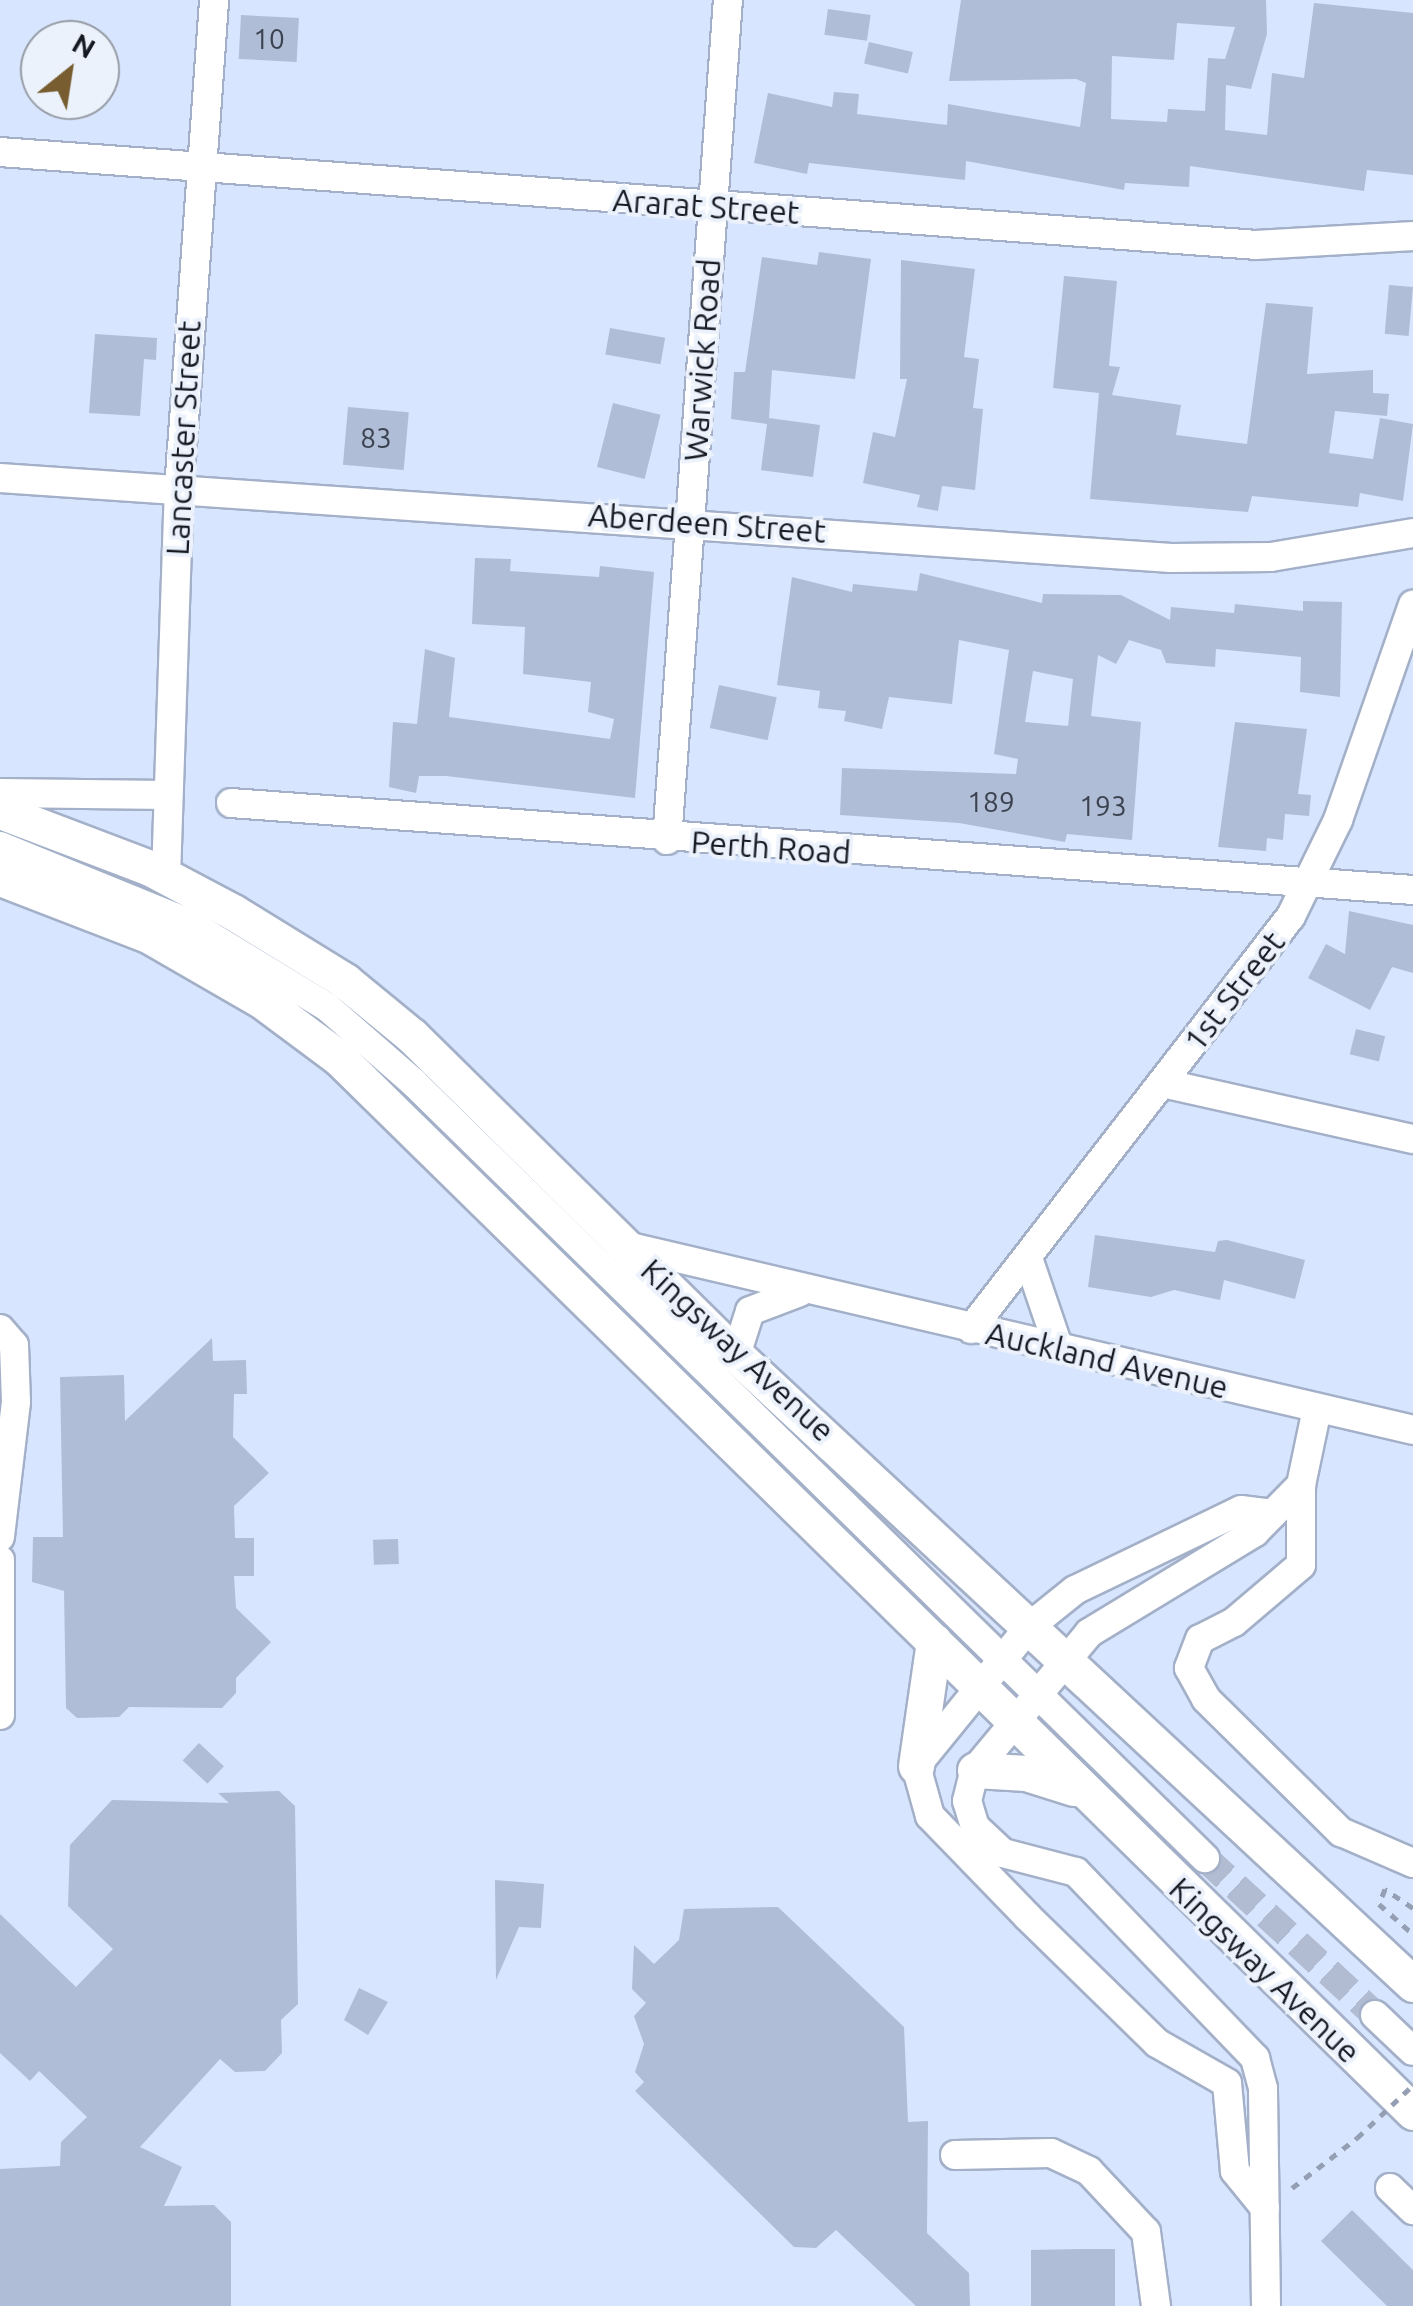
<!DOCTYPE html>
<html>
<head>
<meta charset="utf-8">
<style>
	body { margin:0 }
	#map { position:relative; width:1413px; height:2306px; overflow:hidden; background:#d8e5fe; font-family:Ubuntu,sans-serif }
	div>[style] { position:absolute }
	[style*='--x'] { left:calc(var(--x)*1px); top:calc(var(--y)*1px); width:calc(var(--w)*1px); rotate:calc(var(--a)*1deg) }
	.building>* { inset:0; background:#b0bdd6; transform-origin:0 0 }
	.minor-tunnel>* { height:28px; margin-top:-14px; transform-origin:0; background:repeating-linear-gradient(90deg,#b1bcd2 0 28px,transparent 0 42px) }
	.path>* { height:5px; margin-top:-2.5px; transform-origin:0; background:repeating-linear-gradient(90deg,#959fb3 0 8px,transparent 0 16px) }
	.roads { filter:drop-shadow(2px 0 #a3b0c8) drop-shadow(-2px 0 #a3b0c8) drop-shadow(0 2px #a3b0c8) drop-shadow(0 -2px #a3b0c8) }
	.minor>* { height:28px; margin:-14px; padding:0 14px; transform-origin:14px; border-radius:14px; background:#fff }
	.major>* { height:35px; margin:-17.5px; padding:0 17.5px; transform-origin:17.5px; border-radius:17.5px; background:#fff }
	.path-bridge>* { height:5px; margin-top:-2.5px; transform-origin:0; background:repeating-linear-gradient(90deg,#959fb3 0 8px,transparent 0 16px) }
	span { translate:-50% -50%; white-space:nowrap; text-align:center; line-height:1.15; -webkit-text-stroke:8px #ecf2fc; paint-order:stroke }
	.number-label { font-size:28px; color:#3c4350 }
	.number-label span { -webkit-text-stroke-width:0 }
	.street-label { font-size:32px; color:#161a23 }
	.north { position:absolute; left:20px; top:20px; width:100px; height:100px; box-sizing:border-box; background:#ecf2fc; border:2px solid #969ca5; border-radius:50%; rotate:30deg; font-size:28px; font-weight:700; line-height:40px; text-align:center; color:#161a23 }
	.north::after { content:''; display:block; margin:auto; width:35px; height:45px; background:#775d2f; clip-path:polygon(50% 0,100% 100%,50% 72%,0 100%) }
</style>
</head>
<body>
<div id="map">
	<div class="building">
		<div style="clip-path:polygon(evenodd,961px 0,1266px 0,1267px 34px,1251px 89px,1226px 85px,1225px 130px,1267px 135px,1272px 73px,1304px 78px,1314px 3px,1413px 13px,1413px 175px,1367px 170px,1364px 191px,1190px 166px,1189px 187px,1125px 183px,1124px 190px,966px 161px,965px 180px,809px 163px,807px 174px,754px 163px,768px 93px,832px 107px,834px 92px,859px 94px,857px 114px,947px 125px,948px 104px,1080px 127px,1086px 83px,1076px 79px,949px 81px,961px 0,1177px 23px,1235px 27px,1225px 59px,1208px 58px,1205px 111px,1168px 109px,1167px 122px,1111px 119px,1112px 56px,1174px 60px,1177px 23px)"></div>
		<div style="left:828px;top:9px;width:43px;height:26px;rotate:8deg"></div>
		<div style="left:241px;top:15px;width:58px;height:44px;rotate:3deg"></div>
		<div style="left:869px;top:42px;width:45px;height:22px;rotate:13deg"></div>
		<div style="clip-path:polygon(819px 252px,871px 259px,855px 379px,772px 370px,769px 418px,820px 425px,813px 477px,761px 470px,767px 424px,731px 419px,734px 372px,745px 372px,762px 257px,817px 265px)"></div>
		<div style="clip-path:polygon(901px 260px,975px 269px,964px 357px,979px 359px,973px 408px,983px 409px,975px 490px,942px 486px,938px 511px,917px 507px,920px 495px,863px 483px,873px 432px,895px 437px,907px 379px,900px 379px)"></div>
		<div style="clip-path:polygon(1064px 276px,1117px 281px,1109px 366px,1120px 367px,1112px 395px,1181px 405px,1176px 435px,1247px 444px,1266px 303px,1313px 307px,1307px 374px,1373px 370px,1373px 393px,1389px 394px,1387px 416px,1335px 411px,1329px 453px,1373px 459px,1380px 418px,1413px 424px,1403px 501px,1360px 493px,1358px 507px,1252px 496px,1248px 512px,1090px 499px,1099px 393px,1053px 388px)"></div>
		<div style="left:1389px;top:285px;width:24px;height:49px;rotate:5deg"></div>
		<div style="left:610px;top:328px;width:56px;height:27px;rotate:10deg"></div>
		<div style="clip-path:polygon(95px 334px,157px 338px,156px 360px,144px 359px,140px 416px,89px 413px)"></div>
		<div style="left:613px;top:403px;width:49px;height:66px;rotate:14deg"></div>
		<div style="left:348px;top:407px;width:61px;height:58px;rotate:5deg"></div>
		<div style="clip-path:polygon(475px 558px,511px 559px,510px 571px,599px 577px,600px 566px,654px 572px,635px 798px,446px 776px,419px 776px,416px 793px,389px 787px,393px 722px,417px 724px,425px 649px,455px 658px,449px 717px,610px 739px,614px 719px,588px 712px,591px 682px,523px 674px,525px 627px,472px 624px)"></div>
		<div style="clip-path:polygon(evenodd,920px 573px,1042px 603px,1043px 594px,1121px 595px,1170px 620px,1171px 607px,1234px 613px,1235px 604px,1303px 611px,1303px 601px,1342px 602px,1340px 697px,1300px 692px,1301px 657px,1216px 649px,1215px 667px,1166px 663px,1161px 650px,1129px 640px,1116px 664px,1098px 655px,1091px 716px,1141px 722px,1132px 840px,1067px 834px,1065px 842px,959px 823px,840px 815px,842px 768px,1016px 774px,1018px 759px,994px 754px,1009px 650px,959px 640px,952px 704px,889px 697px,882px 729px,844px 721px,846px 711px,818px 708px,820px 691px,777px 685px,792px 577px,852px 592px,853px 584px,917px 591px,920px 573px,1033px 671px,1073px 679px,1068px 726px,1025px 722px,1033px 671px)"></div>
		<div style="left:719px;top:685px;width:59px;height:44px;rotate:12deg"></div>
		<div style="clip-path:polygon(1235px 722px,1307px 729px,1298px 794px,1311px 795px,1309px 816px,1285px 814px,1283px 840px,1267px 838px,1266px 851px,1218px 847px)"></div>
		<div style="clip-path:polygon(1349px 911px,1413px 925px,1413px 973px,1392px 967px,1370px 1010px,1308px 978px,1326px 944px,1345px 954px)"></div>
		<div style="left:1356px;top:1029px;width:30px;height:26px;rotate:14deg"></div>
		<div style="clip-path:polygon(1095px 1235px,1215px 1252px,1218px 1241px,1227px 1240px,1305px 1260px,1295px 1299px,1224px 1280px,1220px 1300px,1174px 1290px,1151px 1297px,1088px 1287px)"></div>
		<div style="clip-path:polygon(212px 1338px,213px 1361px,246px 1360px,247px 1394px,234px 1394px,233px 1437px,269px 1473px,234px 1506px,235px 1538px,254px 1538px,254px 1576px,234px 1576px,236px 1608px,271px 1642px,236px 1678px,236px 1693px,222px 1708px,129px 1707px,119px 1717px,77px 1718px,66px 1708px,64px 1591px,32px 1582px,33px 1537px,63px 1537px,60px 1377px,124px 1375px,125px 1421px)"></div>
		<div style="left:398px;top:1539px;width:25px;height:25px;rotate:88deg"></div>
		<div style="left:199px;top:1743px;width:34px;height:24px;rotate:43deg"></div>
		<div style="clip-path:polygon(279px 1791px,295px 1806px,298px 2004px,281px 2020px,282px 2053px,265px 2071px,235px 2072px,220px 2059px,140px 2147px,182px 2167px,164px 2206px,214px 2205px,231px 2222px,231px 2306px,0 2306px,0 2169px,60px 2166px,61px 2142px,87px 2117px,39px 2071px,30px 2081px,0 2053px,0 1914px,76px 1987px,113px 1949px,68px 1906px,70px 1845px,112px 1800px,229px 1803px,218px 1793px)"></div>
		<div style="clip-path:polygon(495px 1880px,544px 1884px,541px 1928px,519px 1927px,496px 1980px)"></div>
		<div style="clip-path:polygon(778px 1907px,904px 2027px,908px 2122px,928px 2121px,927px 2233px,969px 2273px,970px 2306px,916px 2306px,836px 2230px,816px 2248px,794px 2247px,635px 2091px,644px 2082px,635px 2072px,644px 2044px,634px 2016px,646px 2003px,632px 1989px,634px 1945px,654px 1964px,679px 1940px,684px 1909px)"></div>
		<div style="clip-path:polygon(359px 1988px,388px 2002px,368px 2035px,344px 2020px)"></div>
		<div style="clip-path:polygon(1352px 2210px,1413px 2270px,1413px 2306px,1387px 2306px,1321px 2241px)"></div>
		<div style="clip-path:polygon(1079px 2249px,1115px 2249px,1115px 2306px,1031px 2306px,1031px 2250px)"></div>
	</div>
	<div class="minor-tunnel">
		<div style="--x:1205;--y:1858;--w:231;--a:42.7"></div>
	</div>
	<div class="path">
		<div style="--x:1413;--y:1908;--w:34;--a:-146"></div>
		<div style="--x:1385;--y:1889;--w:16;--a:112"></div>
		<div style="--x:1379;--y:1904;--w:45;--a:41.4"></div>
		<div style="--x:1292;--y:2188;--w:82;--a:-37.6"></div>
	</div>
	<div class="roads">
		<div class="minor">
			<div style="--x:0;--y:152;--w:1259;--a:4.23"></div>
			<div style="--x:1256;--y:245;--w:157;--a:-3.3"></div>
			<div style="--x:0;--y:478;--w:1174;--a:3.91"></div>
			<div style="--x:1171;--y:558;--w:100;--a:-0.6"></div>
			<div style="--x:1271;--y:557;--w:144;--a:-9.6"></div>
			<div style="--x:0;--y:793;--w:168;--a:0.7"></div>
			<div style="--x:231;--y:803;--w:1185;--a:4.21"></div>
			<div style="--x:667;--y:840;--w:842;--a:-85.85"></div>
			<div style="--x:0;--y:846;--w:204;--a:22.2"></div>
			<div style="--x:189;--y:923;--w:162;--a:31.3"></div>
			<div style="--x:327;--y:1007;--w:114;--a:41.1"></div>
			<div style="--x:413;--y:1082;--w:1109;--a:44.42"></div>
			<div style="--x:166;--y:877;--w:387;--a:-88.1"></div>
			<div style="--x:179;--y:490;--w:491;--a:-85.9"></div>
			<div style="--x:1162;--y:1083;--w:257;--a:12.6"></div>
			<div style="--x:630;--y:1247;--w:804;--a:13.15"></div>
			<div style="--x:1028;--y:1258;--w:93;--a:71.2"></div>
			<div style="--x:0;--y:1329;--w:21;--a:49"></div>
			<div style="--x:14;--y:1345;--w:57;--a:88"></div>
			<div style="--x:16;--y:1402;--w:136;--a:96.8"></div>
			<div style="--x:971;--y:1329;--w:522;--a:-52.23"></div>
			<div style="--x:1291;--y:916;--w:107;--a:-63.9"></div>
			<div style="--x:1338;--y:820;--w:228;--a:-70.8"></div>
			<div style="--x:736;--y:1355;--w:46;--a:-72.3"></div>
			<div style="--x:750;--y:1311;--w:53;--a:-20.8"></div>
			<div style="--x:1317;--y:1409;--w:78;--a:101.9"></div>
			<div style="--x:1301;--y:1485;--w:80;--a:90"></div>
			<div style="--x:1301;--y:1565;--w:88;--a:139.6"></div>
			<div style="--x:1234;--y:1622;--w:38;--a:153"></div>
			<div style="--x:1200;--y:1639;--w:31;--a:111"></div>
			<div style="--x:1189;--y:1668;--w:35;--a:61"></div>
			<div style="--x:1206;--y:1699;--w:190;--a:44.6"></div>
			<div style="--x:1341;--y:1832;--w:78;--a:23.3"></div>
			<div style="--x:0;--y:1560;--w:155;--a:90"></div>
			<div style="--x:1375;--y:2015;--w:52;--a:43.5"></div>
			<div style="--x:955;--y:2155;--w:96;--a:-1.2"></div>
			<div style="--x:1051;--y:2153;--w:42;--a:25.3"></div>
			<div style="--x:1089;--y:2171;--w:83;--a:46.9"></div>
			<div style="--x:1146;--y:2232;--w:75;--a:82.3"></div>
			<div style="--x:1390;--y:2188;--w:32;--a:44"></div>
			<div style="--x:1265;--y:2208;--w:48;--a:-129"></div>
			<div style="--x:1235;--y:2171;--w:88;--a:-95.2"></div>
			<div style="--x:1227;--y:2083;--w:81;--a:-150.3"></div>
			<div style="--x:1157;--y:2043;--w:180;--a:-135.7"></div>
			<div style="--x:1028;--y:1917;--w:141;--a:-134.1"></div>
			<div style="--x:930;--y:1816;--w:52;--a:-105.6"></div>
			<div style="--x:916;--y:1766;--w:179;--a:-50.9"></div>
			<div style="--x:1029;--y:1627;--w:59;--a:-38.8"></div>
			<div style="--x:1075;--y:1590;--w:184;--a:-25.7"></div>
			<div style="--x:1241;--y:1510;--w:32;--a:7"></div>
			<div style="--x:1266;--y:2306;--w:218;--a:-90.8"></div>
			<div style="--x:1263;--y:2088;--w:31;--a:-105"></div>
			<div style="--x:1255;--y:2058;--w:258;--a:-133.9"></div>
			<div style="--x:1076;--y:1872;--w:75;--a:-165.4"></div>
			<div style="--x:1003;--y:1853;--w:38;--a:-137"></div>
			<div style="--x:975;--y:1827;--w:27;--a:-107"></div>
			<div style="--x:967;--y:1801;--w:32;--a:-76"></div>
			<div style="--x:975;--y:1770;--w:178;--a:-50.2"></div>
			<div style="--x:1089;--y:1633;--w:194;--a:-31.3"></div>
			<div style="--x:1255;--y:1532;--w:66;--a:-45.6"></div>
		</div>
		<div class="major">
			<div style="--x:0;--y:811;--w:160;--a:20.8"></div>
			<div style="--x:150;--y:868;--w:94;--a:27.9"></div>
			<div style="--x:233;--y:912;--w:132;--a:31.6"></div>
			<div style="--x:345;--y:981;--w:87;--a:39.4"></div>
			<div style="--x:412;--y:1036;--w:455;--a:44.6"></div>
			<div style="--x:736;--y:1355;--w:924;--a:42.9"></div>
			<div style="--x:0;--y:878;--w:161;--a:21.1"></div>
			<div style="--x:150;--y:936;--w:128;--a:30"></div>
			<div style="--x:261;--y:1000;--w:97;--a:36.6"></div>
			<div style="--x:339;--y:1058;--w:1505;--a:44.46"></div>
			<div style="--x:916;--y:1766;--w:126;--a:-81.8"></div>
			<div style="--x:975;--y:1770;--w:51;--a:3.4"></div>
			<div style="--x:1026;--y:1773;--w:50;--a:17.4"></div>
		</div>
	</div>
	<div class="path-bridge">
		<div style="--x:1357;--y:2138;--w:77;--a:-43.4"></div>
	</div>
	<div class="number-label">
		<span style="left:269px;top:39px">10</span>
		<span style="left:376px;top:438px">83</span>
		<span style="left:991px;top:802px">189</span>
		<span style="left:1103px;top:806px">193</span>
	</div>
	<div class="street-label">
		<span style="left:706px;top:206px;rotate:4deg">Ararat Street</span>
		<span style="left:702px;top:360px;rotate:-86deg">Warwick Road</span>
		<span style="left:183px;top:438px;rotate:-87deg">Lancaster Street</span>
		<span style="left:707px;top:523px;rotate:4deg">Aberdeen Street</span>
		<span style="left:771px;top:847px;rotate:4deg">Perth Road</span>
		<span style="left:1234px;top:991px;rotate:-52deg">1st Street</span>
		<span style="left:738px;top:1350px;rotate:43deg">Kingsway Avenue</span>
		<span style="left:1107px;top:1360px;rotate:13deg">Auckland Avenue</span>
		<span style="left:1265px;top:1970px;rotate:44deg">Kingsway Avenue</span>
	</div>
	<div class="north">N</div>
</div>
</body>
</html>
